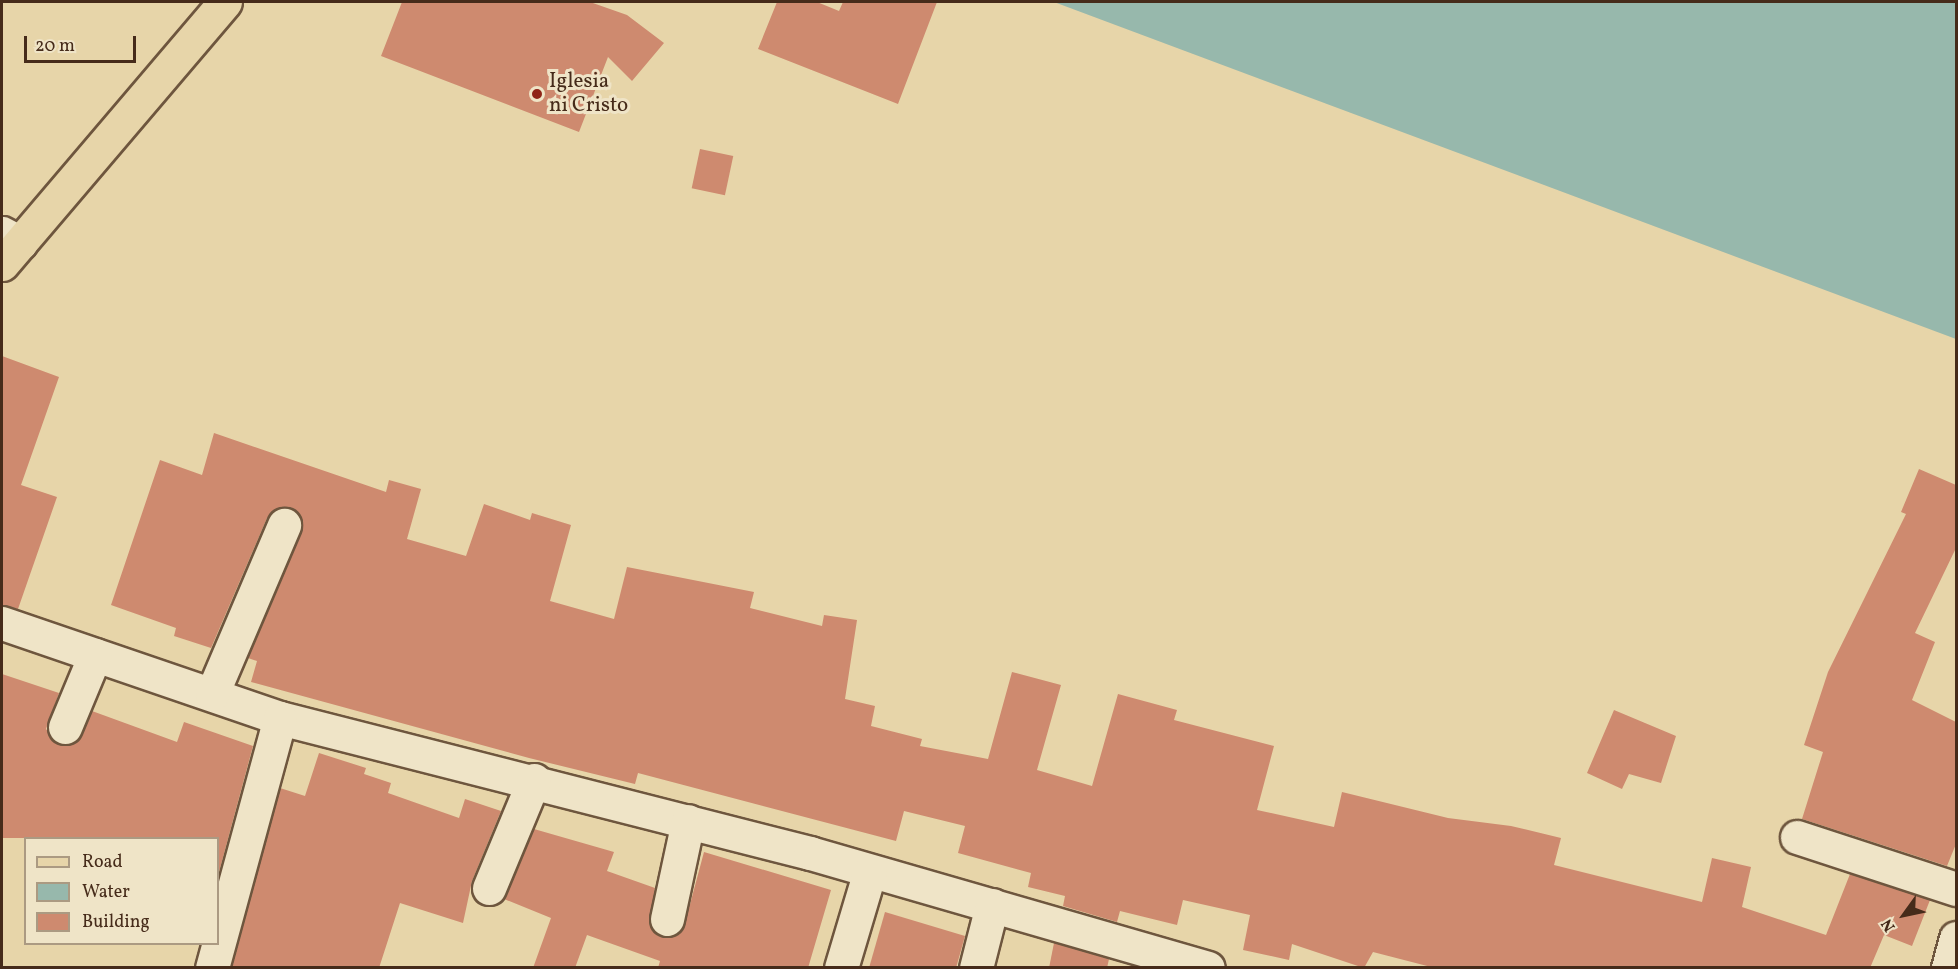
<!DOCTYPE html>
<html>
<head>
<meta charset="utf-8">
<style>
	body { margin:0 }
	#map { position:relative; width:1958px; height:969px; overflow:hidden; background:#e7d5a9; font-family:Vollkorn,serif }
	div>[style] { position:absolute }
	[style*='--x'] { left:calc(var(--x)*1px); top:calc(var(--y)*1px); width:calc(var(--w)*1px); rotate:calc(var(--a)*1deg) }
	.water>* { inset:0; background:#97b8ac }
	.building>* { inset:0; background:#ce8a6f; transform-origin:0 0 }
	.roads { filter:drop-shadow(2px 0 #6e563e) drop-shadow(-2px 0 #6e563e) drop-shadow(0 2px #6e563e) drop-shadow(0 -2px #6e563e) }
	.minor>* { height:33px; margin:-16.5px; padding:0 16.5px; transform-origin:16.5px; border-radius:16.5px; background:#efe4c7 }
	.major>* { height:33px; margin:-16.5px; padding:0 16.5px; transform-origin:16.5px; border-radius:16.5px; background:#e7d5a9 }
	.dots>* { width:16px; height:16px; translate:-50% -50%; box-sizing:border-box; border:3px solid #efe4c7; border-radius:50% }
	span { translate:-50% -50%; white-space:nowrap; text-align:center; line-height:1.15; -webkit-text-stroke:6px #efe4c7; paint-order:stroke }
	.poi-label { font-size:21px; color:#462b1a }
	.left { translate:0 -50%; text-align:left }
	.frame { position:absolute; inset:0; border:3px solid #462b1a; pointer-events:none }
	.legend { position:absolute; left:24px; top:837px; width:195px; height:108px; box-sizing:border-box; background:#efe4c7; border:2px solid #ab9a82; margin:0; padding:8px 10px; list-style:none; font-size:18px; color:#462b1a }
	.legend li { display:flex; align-items:center; gap:12px; height:30px }
	.legend b { width:30px; border:2px solid #ab9a82 }
	.north { position:absolute; left:1874px; top:885px; width:60px; height:60px; -webkit-text-stroke:4px #efe4c7; paint-order:stroke; rotate:237deg; font-size:16px; font-weight:700; line-height:24px; text-align:center; color:#462b1a }
	.north::after { content:''; display:block; margin:auto; width:21px; height:27px; background:#462b1a; clip-path:polygon(50% 0,100% 100%,50% 72%,0 100%) }
	.scale { position:absolute; left:24px; top:36px; width:112px; height:27px; box-sizing:border-box; border:3px solid #462b1a; border-top:0; padding-left:8px; font-size:18px; line-height:21px; white-space:nowrap; color:#462b1a; -webkit-text-stroke:4px #efe4c7; paint-order:stroke }
</style>
</head>
<body>
<div id="map">
	<div class="water">
		<div style="clip-path:polygon(1054px 2px,1956px 2px,1956px 339px)"></div>
	</div>
	<div class="building">
		<div style="clip-path:polygon(402px 2px,590px 2px,627px 15px,664px 43px,632px 81px,608px 57px,579px 132px,381px 56px)"></div>
		<div style="clip-path:polygon(777px 2px,817px 2px,839px 11px,843px 2px,937px 2px,898px 104px,758px 49px)"></div>
		<div style="left:700px;top:149px;width:34px;height:40px;rotate:12deg"></div>
		<div style="clip-path:polygon(2px 356px,59px 377px,21px 485px,57px 497px,18px 609px,2px 605px)"></div>
		<div style="clip-path:polygon(214px 433px,386px 492px,389px 480px,421px 489px,407px 539px,466px 556px,484px 504px,530px 520px,532px 513px,571px 525px,550px 601px,614px 619px,627px 567px,754px 592px,750px 608px,822px 626px,824px 615px,857px 620px,845px 699px,875px 706px,871px 726px,922px 739px,920px 746px,988px 759px,1012px 672px,1061px 685px,1037px 770px,1092px 786px,1118px 694px,1177px 710px,1174px 720px,1274px 746px,1257px 810px,1334px 827px,1342px 792px,1448px 818px,1511px 826px,1561px 838px,1554px 865px,1702px 902px,1712px 858px,1751px 867px,1742px 907px,1826px 935px,1850px 874px,1930px 900px,1912px 946px,1884px 935px,1870px 968px,1435px 968px,1373px 952px,1364px 968px,1292px 944px,1289px 960px,1243px 950px,1250px 915px,1183px 900px,1177px 925px,1120px 911px,1117px 922px,1063px 906px,1065px 896px,1028px 887px,1031px 873px,958px 853px,965px 826px,904px 811px,896px 841px,638px 773px,635px 784px,529px 758px,251px 682px,257px 661px,248px 658px,301px 532px,299px 514px,292px 508px,281px 507px,267px 518px,211px 648px,174px 636px,176px 628px,111px 605px,160px 460px,202px 475px)"></div>
		<div style="clip-path:polygon(1919px 469px,1956px 485px,1956px 548px,1915px 633px,1935px 642px,1912px 700px,1956px 722px,1956px 844px,1947px 866px,1802px 819px,1823px 752px,1804px 745px,1828px 672px,1906px 514px,1901px 512px)"></div>
		<div style="clip-path:polygon(2px 674px,59px 693px,46px 729px,58px 744px,77px 741px,92px 711px,177px 742px,184px 722px,253px 746px,218px 876px,218px 838px,2px 838px)"></div>
		<div style="clip-path:polygon(1614px 710px,1676px 736px,1661px 783px,1629px 774px,1622px 789px,1587px 773px)"></div>
		<div style="clip-path:polygon(319px 753px,366px 768px,364px 774px,391px 783px,388px 793px,459px 818px,465px 799px,501px 811px,472px 881px,463px 923px,400px 903px,379px 968px,232px 968px,280px 788px,305px 796px)"></div>
		<div style="clip-path:polygon(534px 829px,614px 852px,607px 871px,655px 888px,649px 924px,664px 937px,680px 932px,685px 923px,704px 852px,831px 890px,808px 968px,658px 968px,660px 961px,587px 935px,575px 968px,533px 968px,551px 918px,504px 899px)"></div>
		<div style="clip-path:polygon(885px 912px,965px 936px,956px 968px,869px 968px)"></div>
		<div style="clip-path:polygon(1054px 943px,1109px 959px,1107px 968px,1049px 968px)"></div>
	</div>
	<div class="roads">
		<div class="minor">
			<div style="--x:2;--y:233;--w:21;--a:28"></div>
			<div style="--x:2;--y:623;--w:294;--a:18.9"></div>
			<div style="--x:280;--y:718;--w:547;--a:14.29"></div>
			<div style="--x:810;--y:853;--w:414;--a:16.1"></div>
			<div style="--x:212;--y:694;--w:184;--a:-66.9"></div>
			<div style="--x:65;--y:727;--w:78;--a:-67.4"></div>
			<div style="--x:1797;--y:837;--w:167;--a:18.1"></div>
			<div style="--x:489;--y:888;--w:117;--a:-67.4"></div>
			<div style="--x:667;--y:919;--w:100;--a:-77.9"></div>
			<div style="--x:212;--y:968;--w:259;--a:-74.8"></div>
			<div style="--x:841;--y:968;--w:101;--a:-73.4"></div>
			<div style="--x:976;--y:968;--w:65;--a:-75.7"></div>
			<div style="--x:1948;--y:968;--w:31;--a:-75"></div>
		</div>
		<div class="major">
			<div style="--x:2;--y:264;--w:344;--a:-49.6"></div>
		</div>
	</div>
	<div class="dots">
		<div style="left:537px;top:94px;background:#8f2418"></div>
	</div>
	<div class="poi-label">
		<span class="left" style="left:549px;top:94px">Iglesia<br>ni Cristo</span>
	</div>
	<div class="frame"></div>
	<ul class="legend">
	<li><b style="height:8px;background:#e7d5a9"></b>Road</li>
	<li><b style="height:16px;background:#97b8ac"></b>Water</li>
	<li><b style="height:16px;background:#ce8a6f"></b>Building</li>
	</ul>
	<div class="north">N</div>
	<div class="scale">20 m</div>
</div>
</body>
</html>
